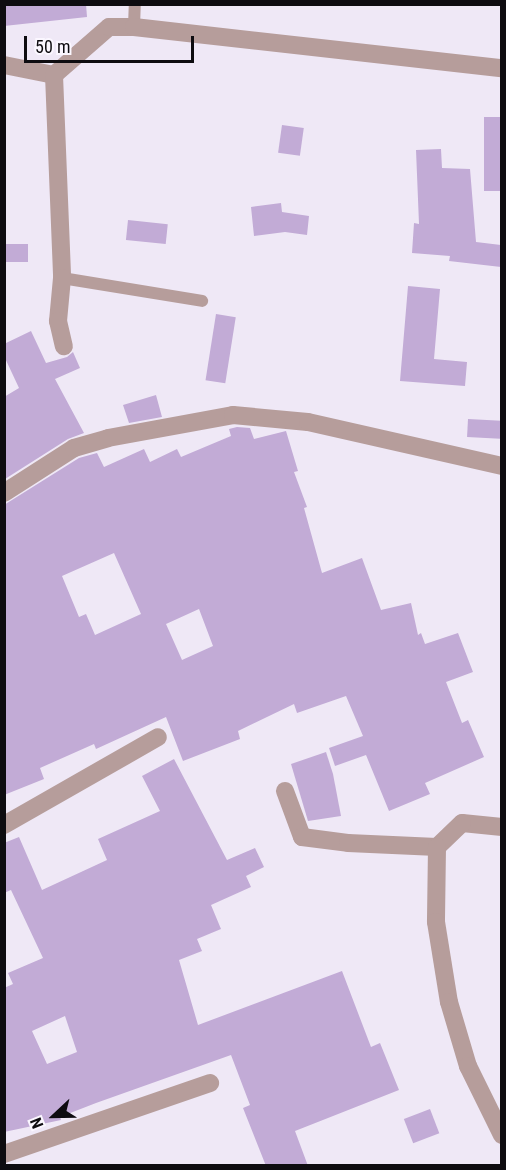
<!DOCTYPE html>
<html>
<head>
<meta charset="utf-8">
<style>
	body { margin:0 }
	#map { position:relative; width:506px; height:1170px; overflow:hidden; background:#efe8f6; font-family:"Roboto Condensed",sans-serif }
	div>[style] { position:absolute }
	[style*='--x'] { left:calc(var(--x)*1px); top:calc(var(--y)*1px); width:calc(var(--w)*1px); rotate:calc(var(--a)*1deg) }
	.building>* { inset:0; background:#c2abd6; transform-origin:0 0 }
	.service>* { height:12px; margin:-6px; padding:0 6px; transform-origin:6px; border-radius:6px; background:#b69d9b }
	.minor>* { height:18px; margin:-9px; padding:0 9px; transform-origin:9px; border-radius:9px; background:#b69d9b }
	span { translate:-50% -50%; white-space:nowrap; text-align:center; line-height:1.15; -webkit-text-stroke:4.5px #fbf7ff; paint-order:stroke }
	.frame { position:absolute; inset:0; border:6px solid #0e0c10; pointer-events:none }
	.north { position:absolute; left:24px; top:1086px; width:60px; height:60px; -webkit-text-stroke:4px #fbf7ff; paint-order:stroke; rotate:248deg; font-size:16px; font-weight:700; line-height:24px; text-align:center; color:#0e0c10 }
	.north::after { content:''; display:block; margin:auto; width:21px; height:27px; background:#0e0c10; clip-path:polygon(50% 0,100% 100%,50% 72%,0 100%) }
	.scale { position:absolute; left:24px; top:36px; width:170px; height:27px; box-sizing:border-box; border:3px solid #0e0c10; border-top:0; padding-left:8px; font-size:18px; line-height:21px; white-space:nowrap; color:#0e0c10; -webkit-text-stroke:4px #fbf7ff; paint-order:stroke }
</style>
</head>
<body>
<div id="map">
	<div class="building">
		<div style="clip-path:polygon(4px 4px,86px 4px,87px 17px,4px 26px)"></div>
		<div style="left:484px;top:117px;width:17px;height:74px"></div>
		<div style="left:282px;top:125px;width:22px;height:28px;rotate:8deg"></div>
		<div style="clip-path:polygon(441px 149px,442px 168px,470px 169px,476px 242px,501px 245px,501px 267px,449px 261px,450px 256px,412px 253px,414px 223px,419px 224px,416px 150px)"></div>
		<div style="clip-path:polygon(281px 203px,282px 212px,309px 216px,307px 235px,285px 232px,254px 236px,251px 207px)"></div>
		<div style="left:128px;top:220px;width:40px;height:20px;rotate:6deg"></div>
		<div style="left:4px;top:244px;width:24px;height:18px"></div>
		<div style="clip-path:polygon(408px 286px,440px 289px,434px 359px,467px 362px,465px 386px,400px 381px)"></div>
		<div style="left:216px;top:314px;width:20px;height:67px;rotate:9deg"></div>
		<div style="clip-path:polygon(31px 331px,46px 363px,67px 357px,73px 352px,80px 368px,55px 379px,84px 433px,68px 439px,5px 479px,4px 397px,19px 388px,4px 356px,4px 344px)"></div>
		<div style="clip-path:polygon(156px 395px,162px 417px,129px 423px,123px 405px)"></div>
		<div style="left:468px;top:419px;width:33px;height:18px;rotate:3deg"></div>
		<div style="clip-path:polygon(evenodd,237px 427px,250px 428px,254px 439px,286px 431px,298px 471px,294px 472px,307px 507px,304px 508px,322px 573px,362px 558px,381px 610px,411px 603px,418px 635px,421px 633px,425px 644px,458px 633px,473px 672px,446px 682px,462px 723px,468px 720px,484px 757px,425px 783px,430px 794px,389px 811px,366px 755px,335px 766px,329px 748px,363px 736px,346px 696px,297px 713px,294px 704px,238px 731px,240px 739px,183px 761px,166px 717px,96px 749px,94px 744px,40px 768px,44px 779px,4px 795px,4px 505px,79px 458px,97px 453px,104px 467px,144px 449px,150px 462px,177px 449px,181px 457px,231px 436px,229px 429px,237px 427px,114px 553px,141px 614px,95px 635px,86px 614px,79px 617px,62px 576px,114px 553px,237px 427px,199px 609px,213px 646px,182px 660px,166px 624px,199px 609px)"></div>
		<div style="clip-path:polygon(326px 752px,333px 774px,341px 816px,308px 821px,291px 764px)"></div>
		<div style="clip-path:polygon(evenodd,174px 759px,227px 860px,255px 848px,264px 867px,246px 876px,251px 887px,211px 905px,221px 929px,197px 939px,202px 951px,179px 960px,198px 1025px,342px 971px,371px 1047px,380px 1043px,399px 1090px,295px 1131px,308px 1166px,266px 1166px,243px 1108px,250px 1105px,231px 1055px,96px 1103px,60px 1117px,61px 1120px,4px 1132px,4px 988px,13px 984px,8px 973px,43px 958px,11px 890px,4px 893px,4px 843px,19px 837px,42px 890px,107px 860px,98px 839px,160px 811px,142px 776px,174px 759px,65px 1016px,77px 1052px,47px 1064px,32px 1031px,65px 1016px)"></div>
		<div style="left:430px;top:1109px;width:26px;height:28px;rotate:69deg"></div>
	</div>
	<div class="service">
		<div style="--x:134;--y:27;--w:23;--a:-88"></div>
		<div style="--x:62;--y:278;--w:142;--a:9.3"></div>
	</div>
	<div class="minor">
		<div style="--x:4;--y:65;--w:51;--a:11.3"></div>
		<div style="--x:54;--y:75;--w:73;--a:-41.1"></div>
		<div style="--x:109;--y:27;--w:25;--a:0"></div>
		<div style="--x:134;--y:27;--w:370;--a:6.4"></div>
		<div style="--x:54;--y:75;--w:203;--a:87.7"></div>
		<div style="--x:62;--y:278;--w:43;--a:95.3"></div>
		<div style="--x:58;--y:321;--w:26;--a:77"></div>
		<div style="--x:4;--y:493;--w:83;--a:-32.7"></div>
		<div style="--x:74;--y:448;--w:35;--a:-16"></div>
		<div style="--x:108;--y:438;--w:127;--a:-10.4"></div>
		<div style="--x:233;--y:415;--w:75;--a:5.3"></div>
		<div style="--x:308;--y:422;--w:199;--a:12.8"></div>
		<div style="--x:285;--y:791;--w:49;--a:69.7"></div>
		<div style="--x:302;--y:837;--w:46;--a:7.4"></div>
		<div style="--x:348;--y:843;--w:89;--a:2.6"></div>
		<div style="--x:4;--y:825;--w:177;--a:-29.7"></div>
		<div style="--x:502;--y:827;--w:40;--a:-174.3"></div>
		<div style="--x:462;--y:823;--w:35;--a:136"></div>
		<div style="--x:437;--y:847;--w:75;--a:90.8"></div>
		<div style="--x:436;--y:922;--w:81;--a:80.8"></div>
		<div style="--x:449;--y:1002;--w:67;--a:73.5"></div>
		<div style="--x:468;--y:1066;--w:77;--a:63.8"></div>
		<div style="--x:4;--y:1154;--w:218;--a:-19"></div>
	</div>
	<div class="frame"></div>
	<div class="north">N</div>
	<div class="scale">50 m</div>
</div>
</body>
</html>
